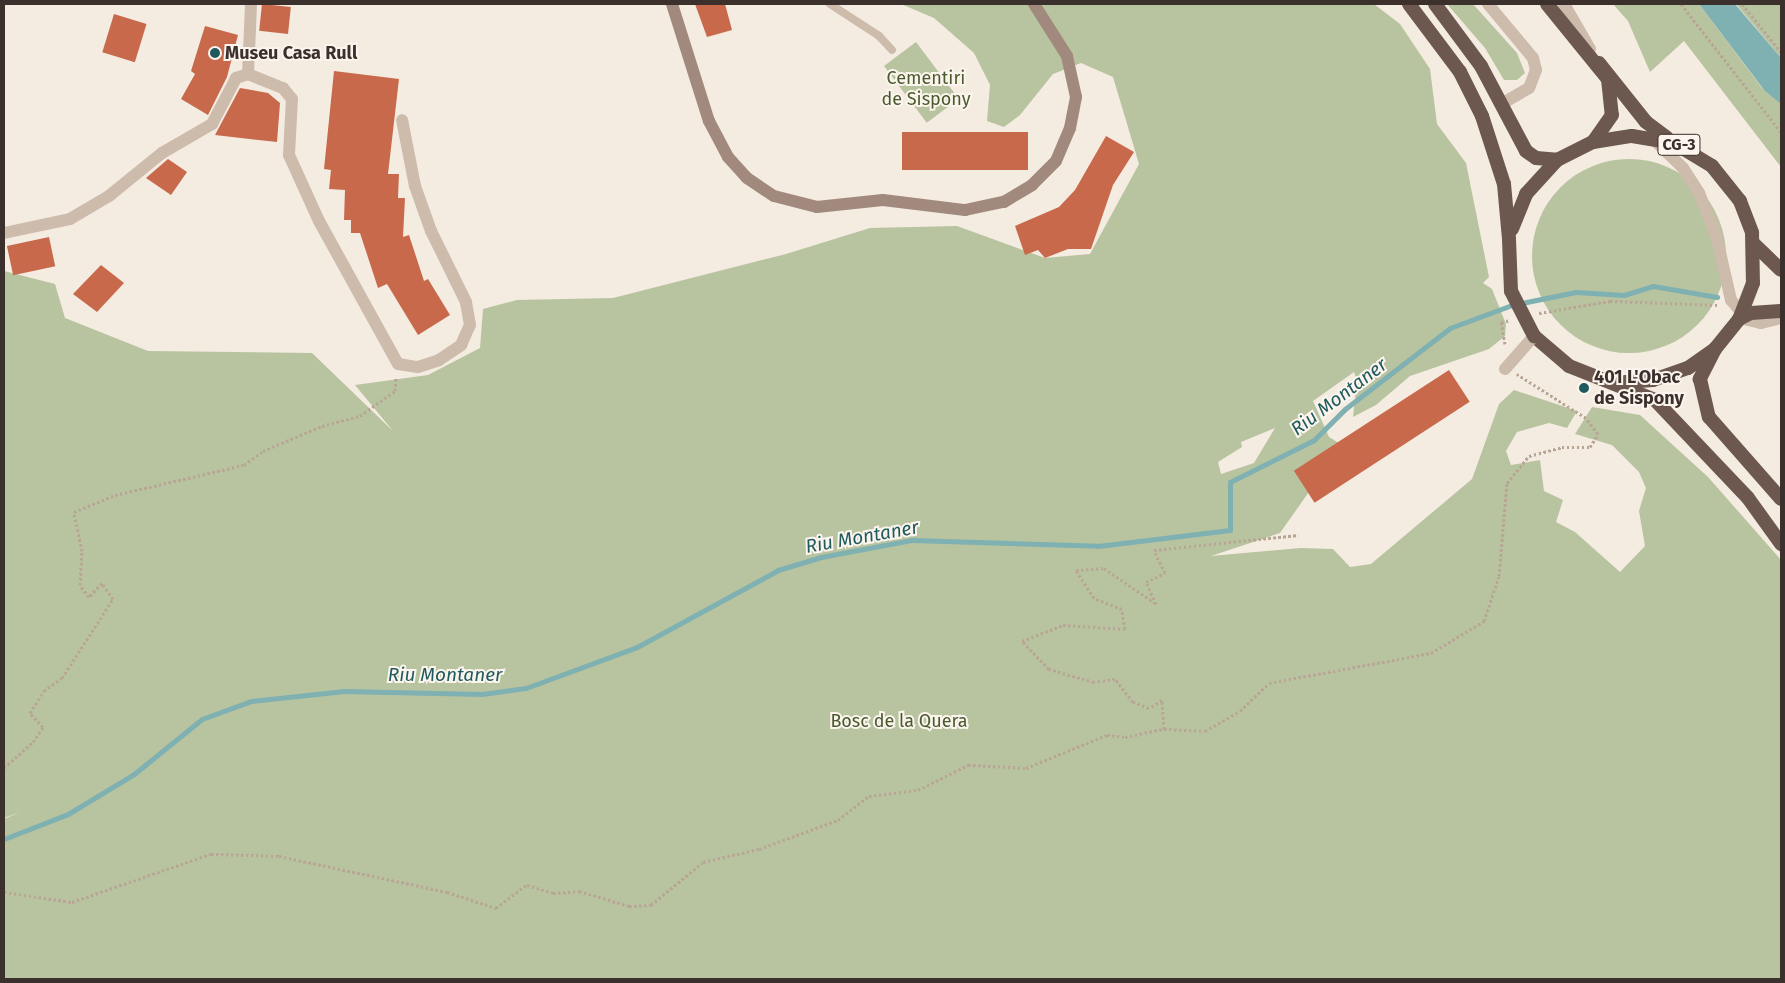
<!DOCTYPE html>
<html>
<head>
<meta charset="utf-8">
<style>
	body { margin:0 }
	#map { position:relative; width:1785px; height:983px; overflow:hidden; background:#f4ebe1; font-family:"Fira Sans",sans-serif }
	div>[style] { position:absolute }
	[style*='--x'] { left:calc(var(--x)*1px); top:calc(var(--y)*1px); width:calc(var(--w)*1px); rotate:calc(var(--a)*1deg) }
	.green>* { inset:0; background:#b8c4a0; transform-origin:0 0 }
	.round { border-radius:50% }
	.water>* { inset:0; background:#7fb0b2 }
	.stream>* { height:5px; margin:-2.5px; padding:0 2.5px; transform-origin:2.5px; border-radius:2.5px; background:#7fb0b2 }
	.building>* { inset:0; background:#c8694b; transform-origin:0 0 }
	.path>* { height:3px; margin-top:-1.5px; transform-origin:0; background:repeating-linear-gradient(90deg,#b9a596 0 2.5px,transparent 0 5px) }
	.service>* { height:8px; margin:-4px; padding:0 4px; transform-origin:4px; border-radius:4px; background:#cdbbac }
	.minor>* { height:12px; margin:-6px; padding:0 6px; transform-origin:6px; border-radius:6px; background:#cdbbac }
	.tertiary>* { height:12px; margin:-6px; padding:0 6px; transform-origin:6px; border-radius:6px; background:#cdbbac }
	.secondary>* { height:12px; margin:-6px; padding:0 6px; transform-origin:6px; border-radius:6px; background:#a18a7d }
	.trunk>* { height:14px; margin:-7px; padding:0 7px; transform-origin:7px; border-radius:7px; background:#6c584f }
	.minor-bridge>* { height:12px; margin:-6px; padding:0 6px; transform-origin:6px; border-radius:6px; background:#cdbbac }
	.trunk-bridge>* { height:14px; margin:-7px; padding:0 7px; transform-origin:7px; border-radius:7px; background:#6c584f }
	.dots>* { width:14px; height:14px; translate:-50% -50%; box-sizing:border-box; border:2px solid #fbf5ee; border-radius:50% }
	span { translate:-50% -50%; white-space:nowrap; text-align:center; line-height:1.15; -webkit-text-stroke:4px #fbf5ee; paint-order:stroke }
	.shield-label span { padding:1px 4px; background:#fbf5ee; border:1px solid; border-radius:4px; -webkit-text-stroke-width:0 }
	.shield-label { font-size:16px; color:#3b302b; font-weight:700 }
	.poi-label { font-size:18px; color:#3b302b; font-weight:700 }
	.left { translate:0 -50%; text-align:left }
	.park-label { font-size:18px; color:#4a5a2e }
	.water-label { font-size:19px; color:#1f5a5e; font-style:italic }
	.frame { position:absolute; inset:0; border:5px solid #3b302b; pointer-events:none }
</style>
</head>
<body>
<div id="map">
	<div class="green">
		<div style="clip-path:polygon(evenodd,901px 4px,1374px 4px,1400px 24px,1430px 69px,1437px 124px,1466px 163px,1489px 277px,1483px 283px,1492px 289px,1506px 324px,1505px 336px,1489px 349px,1410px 376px,1376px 405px,1353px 417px,1357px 381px,1354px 372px,1313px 401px,1329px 437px,1342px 445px,1280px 533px,1211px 556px,1301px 548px,1333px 549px,1350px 567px,1371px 564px,1472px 479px,1499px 404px,1514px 390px,1577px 411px,1567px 428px,1549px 423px,1517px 432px,1506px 451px,1511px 465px,1540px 460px,1544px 491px,1563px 500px,1556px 522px,1575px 532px,1620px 572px,1645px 546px,1639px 511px,1646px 488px,1639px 472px,1612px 445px,1575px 434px,1592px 407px,1640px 415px,1708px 477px,1781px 560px,1781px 979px,4px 979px,4px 819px,20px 812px,4px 818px,4px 271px,55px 284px,65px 318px,148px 351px,312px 353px,393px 431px,355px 385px,428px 375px,480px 348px,483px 309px,517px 300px,613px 298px,786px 254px,870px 228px,957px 226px,1045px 258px,1090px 254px,1139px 164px,1113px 77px,1081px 63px,1053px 74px,1020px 115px,1004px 127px,987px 121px,990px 85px,974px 53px,934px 18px,901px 4px,1275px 428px,1254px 463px,1221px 474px,1218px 462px,1242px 447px,1241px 442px,1275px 428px)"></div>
		<div style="clip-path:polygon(1447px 4px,1473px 4px,1517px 53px,1525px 73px,1517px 80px,1504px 80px,1485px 48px)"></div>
		<div style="clip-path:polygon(1613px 4px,1699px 4px,1762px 88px,1781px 103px,1781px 167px,1684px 41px,1650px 72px,1628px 21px)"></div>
		<div style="clip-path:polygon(1736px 4px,1781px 4px,1781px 58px)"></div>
		<div style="left:916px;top:42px;width:71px;height:40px;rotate:53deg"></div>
		<div class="round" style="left:1532px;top:159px;width:194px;height:194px"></div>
	</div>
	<div class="water">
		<div style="clip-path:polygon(1699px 4px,1735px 4px,1781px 58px,1781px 104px,1764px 90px)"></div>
	</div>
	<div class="stream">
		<div style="--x:4;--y:839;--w:69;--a:-21.3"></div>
		<div style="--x:68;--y:814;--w:77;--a:-31.2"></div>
		<div style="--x:134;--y:774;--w:87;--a:-39"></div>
		<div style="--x:202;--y:719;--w:52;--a:-20.2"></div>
		<div style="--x:251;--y:701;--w:94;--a:-6.1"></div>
		<div style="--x:344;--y:691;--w:138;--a:1.2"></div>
		<div style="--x:482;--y:694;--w:44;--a:-7.8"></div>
		<div style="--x:526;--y:688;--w:118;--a:-20.3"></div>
		<div style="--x:637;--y:647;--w:161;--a:-28.6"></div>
		<div style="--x:778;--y:570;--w:45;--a:-16.8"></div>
		<div style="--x:821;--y:557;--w:93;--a:-10.6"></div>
		<div style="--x:912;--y:540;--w:186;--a:1.8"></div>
		<div style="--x:1098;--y:546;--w:133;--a:-6.9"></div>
		<div style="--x:1230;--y:530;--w:48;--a:-90"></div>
		<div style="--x:1230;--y:482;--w:94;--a:-26.6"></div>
		<div style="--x:1314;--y:440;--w:44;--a:-45"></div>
		<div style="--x:1345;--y:409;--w:133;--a:-37.6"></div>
		<div style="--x:1450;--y:328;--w:66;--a:-20.4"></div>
		<div style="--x:1512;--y:305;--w:65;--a:-11.5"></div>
		<div style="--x:1576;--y:292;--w:48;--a:3.6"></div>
		<div style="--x:1624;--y:295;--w:30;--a:-17"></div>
		<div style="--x:1653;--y:286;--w:65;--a:9.8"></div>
	</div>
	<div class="building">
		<div style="left:262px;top:4px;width:29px;height:27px;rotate:6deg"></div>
		<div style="clip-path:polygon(695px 4px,725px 4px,732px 30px,707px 37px)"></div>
		<div style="left:114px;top:14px;width:34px;height:40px;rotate:17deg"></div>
		<div style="clip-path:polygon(205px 26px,238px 35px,227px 77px,208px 115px,181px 99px,195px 74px,191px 71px)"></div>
		<div style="clip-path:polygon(334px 71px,399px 79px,388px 174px,399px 174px,398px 198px,405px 198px,403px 237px,409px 235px,424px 281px,428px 279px,450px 315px,418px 335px,387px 284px,378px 288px,360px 233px,351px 233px,351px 220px,344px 220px,345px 190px,329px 189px,331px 170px,324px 169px)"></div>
		<div style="clip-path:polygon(240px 88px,268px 93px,280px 103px,277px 142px,215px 135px)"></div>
		<div style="left:1028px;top:132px;width:38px;height:126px;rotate:90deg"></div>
		<div style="clip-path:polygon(1106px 136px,1134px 152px,1113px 185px,1091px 249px,1068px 249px,1045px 258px,1038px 250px,1025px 255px,1015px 226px,1059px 207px,1075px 190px)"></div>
		<div style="clip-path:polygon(168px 159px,187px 172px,171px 195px,146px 178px)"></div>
		<div style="left:49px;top:237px;width:30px;height:43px;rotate:78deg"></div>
		<div style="clip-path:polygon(101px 265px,124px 283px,97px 312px,73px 294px)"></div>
		<div style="left:1449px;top:370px;width:38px;height:185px;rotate:57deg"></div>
	</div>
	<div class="path">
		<div style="--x:1681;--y:4;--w:162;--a:52"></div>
		<div style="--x:1742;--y:4;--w:62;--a:50.9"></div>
		<div style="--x:1539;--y:313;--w:72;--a:-9.6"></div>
		<div style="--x:1610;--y:301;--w:109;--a:2.1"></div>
		<div style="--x:1505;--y:344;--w:22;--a:-100"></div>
		<div style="--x:1501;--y:322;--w:10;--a:-11"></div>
		<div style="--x:1164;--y:729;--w:29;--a:-94"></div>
		<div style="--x:1162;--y:700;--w:15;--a:148"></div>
		<div style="--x:1149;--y:708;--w:17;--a:-159"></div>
		<div style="--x:1133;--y:702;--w:29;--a:-128"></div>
		<div style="--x:1115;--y:679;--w:21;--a:172"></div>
		<div style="--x:1094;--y:682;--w:47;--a:-163.9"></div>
		<div style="--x:1049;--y:669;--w:39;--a:-134"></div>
		<div style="--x:1022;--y:641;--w:44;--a:-21.3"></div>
		<div style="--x:1063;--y:625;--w:62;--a:3.7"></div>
		<div style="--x:1125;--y:629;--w:20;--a:-99"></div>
		<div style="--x:1122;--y:609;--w:30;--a:-159"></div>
		<div style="--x:1094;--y:598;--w:33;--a:-123"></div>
		<div style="--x:1076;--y:570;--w:28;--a:-4"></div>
		<div style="--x:1104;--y:568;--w:63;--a:34.7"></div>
		<div style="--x:1156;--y:604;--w:24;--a:-114"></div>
		<div style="--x:1146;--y:582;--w:21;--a:-25"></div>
		<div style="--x:1165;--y:573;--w:25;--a:-116"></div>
		<div style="--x:1154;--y:550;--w:145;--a:-5.9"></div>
		<div style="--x:4;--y:768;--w:39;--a:-42"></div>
		<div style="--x:33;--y:742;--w:18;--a:-56"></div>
		<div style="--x:43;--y:727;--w:19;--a:-133"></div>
		<div style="--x:30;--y:713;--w:26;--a:-58"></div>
		<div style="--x:44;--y:691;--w:22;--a:-36"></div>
		<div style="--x:62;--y:678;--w:94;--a:-57.2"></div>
		<div style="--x:113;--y:599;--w:19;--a:-125"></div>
		<div style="--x:102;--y:583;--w:19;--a:133"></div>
		<div style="--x:89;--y:597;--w:15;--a:-127"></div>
		<div style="--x:80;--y:585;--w:34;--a:-87"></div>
		<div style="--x:82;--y:551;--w:40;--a:-102"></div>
		<div style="--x:74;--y:512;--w:44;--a:-22.5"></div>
		<div style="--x:115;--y:495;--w:132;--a:-13.1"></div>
		<div style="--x:244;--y:465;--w:24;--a:-36"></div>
		<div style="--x:263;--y:451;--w:64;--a:-23"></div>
		<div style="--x:322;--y:426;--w:39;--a:-15"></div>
		<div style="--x:360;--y:416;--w:43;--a:-35.5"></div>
		<div style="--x:395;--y:391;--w:14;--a:-86"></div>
		<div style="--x:4;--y:892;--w:69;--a:8.4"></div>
		<div style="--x:72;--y:902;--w:147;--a:-19.1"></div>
		<div style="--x:211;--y:854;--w:68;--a:1.7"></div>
		<div style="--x:279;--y:856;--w:172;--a:12.1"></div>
		<div style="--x:447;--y:892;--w:52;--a:18.1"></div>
		<div style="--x:496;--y:908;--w:39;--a:-37"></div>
		<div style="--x:527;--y:885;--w:27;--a:17"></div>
		<div style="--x:553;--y:893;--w:26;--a:-4"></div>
		<div style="--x:579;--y:891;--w:52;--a:16.7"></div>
		<div style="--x:629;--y:906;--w:22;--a:-3"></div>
		<div style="--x:651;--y:905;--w:67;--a:-39.6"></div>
		<div style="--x:703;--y:862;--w:57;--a:-13.1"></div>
		<div style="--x:759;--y:849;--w:84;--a:-20.2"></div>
		<div style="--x:838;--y:820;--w:39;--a:-38"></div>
		<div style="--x:869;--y:796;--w:49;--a:-7"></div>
		<div style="--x:918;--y:790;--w:56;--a:-26.6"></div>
		<div style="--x:968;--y:765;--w:58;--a:3"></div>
		<div style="--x:1026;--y:768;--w:87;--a:-22.2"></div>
		<div style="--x:1107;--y:735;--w:18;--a:6"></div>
		<div style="--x:1125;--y:737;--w:40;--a:-12"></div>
		<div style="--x:1164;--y:729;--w:41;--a:2.8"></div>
		<div style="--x:1205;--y:731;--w:40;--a:-29.7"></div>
		<div style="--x:1240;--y:711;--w:40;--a:-44"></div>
		<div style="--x:1269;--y:683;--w:165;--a:-10.5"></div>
		<div style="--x:1431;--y:653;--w:62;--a:-31.1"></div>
		<div style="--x:1484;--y:621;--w:47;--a:-71.6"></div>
		<div style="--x:1499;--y:576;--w:93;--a:-85.1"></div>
		<div style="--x:1507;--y:483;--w:35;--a:-51"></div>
		<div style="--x:1529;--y:456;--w:34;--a:-15"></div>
		<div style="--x:1562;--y:447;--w:28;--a:0"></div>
		<div style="--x:1590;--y:447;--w:15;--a:-58"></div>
		<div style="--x:1598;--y:434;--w:20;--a:-127"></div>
		<div style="--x:1586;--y:418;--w:82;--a:-147.5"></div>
	</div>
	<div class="service">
		<div style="--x:830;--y:4;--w:59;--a:33.1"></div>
		<div style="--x:879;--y:36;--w:19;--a:47"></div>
	</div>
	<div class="minor">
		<div style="--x:1488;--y:4;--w:70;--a:50.2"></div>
		<div style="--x:1533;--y:58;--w:12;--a:76"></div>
		<div style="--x:1536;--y:70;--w:19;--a:111"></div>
		<div style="--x:1529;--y:88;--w:32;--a:150"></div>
		<div style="--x:1564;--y:4;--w:52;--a:60"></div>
		<div style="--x:248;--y:74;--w:38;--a:22"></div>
		<div style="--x:283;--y:88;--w:14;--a:51"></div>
		<div style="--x:292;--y:99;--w:56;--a:93.1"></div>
		<div style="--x:289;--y:155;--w:72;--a:65.6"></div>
		<div style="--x:319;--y:221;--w:163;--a:61.1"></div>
		<div style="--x:398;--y:364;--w:20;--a:9"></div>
		<div style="--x:418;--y:367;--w:22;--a:-18"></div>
		<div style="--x:439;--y:360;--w:27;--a:-34"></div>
		<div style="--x:461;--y:345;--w:22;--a:-66"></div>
		<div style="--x:470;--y:325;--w:23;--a:-100"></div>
		<div style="--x:466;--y:302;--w:79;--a:-116.2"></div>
		<div style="--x:431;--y:231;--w:48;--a:-109.6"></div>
		<div style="--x:415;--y:186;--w:67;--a:-101.1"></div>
		<div style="--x:1650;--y:136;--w:46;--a:44.1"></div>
		<div style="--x:1683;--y:168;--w:30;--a:57"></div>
		<div style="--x:1699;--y:193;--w:45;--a:68"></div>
		<div style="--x:1716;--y:235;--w:67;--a:77"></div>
		<div style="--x:1731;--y:300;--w:26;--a:50"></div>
		<div style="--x:1748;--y:320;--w:13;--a:13"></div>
		<div style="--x:1761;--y:323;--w:21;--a:-14"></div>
	</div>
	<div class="tertiary">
		<div style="--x:4;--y:233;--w:67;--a:-12"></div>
		<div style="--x:70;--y:219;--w:45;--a:-30.5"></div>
		<div style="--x:109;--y:196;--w:68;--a:-39.1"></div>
		<div style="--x:162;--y:153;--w:58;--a:-30.1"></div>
		<div style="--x:212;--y:124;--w:52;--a:-62.4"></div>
		<div style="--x:236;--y:78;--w:13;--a:-18"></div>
		<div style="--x:248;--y:74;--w:70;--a:-87.5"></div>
	</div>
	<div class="secondary">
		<div style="--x:672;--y:4;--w:123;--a:72.5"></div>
		<div style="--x:709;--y:121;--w:41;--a:62.2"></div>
		<div style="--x:728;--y:157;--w:28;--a:48"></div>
		<div style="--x:747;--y:178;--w:32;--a:34"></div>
		<div style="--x:774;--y:196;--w:44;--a:14.3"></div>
		<div style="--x:817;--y:207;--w:66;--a:-6.1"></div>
		<div style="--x:883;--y:200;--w:83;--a:7"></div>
		<div style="--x:965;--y:210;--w:40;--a:-12"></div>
		<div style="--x:1004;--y:202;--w:33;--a:-31"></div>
		<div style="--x:1032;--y:185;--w:34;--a:-45"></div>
		<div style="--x:1056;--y:161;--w:36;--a:-67"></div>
		<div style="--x:1070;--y:128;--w:32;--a:-79"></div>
		<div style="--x:1076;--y:97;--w:42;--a:-102.4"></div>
		<div style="--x:1067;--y:56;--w:62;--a:-122.4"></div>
	</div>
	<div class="trunk">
		<div style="--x:1409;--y:4;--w:85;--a:53.1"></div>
		<div style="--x:1460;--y:72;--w:49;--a:63.4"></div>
		<div style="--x:1482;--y:116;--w:71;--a:72.1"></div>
		<div style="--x:1504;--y:184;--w:55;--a:84.8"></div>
		<div style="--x:1435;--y:4;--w:77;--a:53.4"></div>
		<div style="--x:1481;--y:66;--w:96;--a:62.1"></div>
		<div style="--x:1526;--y:151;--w:12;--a:35"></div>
		<div style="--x:1536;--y:158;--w:21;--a:5"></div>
		<div style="--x:1547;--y:4;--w:97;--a:50.9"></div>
		<div style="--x:1608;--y:79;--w:36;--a:84"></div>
		<div style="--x:1612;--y:115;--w:33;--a:125"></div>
		<div style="--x:1512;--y:229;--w:38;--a:-68"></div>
		<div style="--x:1526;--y:194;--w:46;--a:-47.6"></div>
		<div style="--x:1754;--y:244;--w:37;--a:44"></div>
		<div style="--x:1534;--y:336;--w:46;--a:40.6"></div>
		<div style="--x:1569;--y:366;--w:92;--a:21.6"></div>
		<div style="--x:1655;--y:400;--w:135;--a:46.5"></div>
		<div style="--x:1748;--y:498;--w:57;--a:54.3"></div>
		<div style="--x:1715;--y:349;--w:34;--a:117"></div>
		<div style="--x:1700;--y:379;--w:39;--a:77"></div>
		<div style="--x:1709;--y:417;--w:109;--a:48.7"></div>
		<div style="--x:1625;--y:382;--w:28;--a:-4"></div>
		<div style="--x:1653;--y:380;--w:37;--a:-19"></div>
		<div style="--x:1688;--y:368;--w:33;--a:-35"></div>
		<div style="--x:1715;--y:349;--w:38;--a:-51"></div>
	</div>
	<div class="minor-bridge">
		<div style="--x:1505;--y:369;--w:44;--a:-48.7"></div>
	</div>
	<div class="trunk-bridge">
		<div style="--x:1599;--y:63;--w:75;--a:51.5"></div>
		<div style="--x:1646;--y:122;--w:26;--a:37"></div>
		<div style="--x:1557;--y:160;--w:40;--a:-26.6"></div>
		<div style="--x:1593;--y:142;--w:39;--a:-9"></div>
		<div style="--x:1632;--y:136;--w:43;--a:9.5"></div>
		<div style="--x:1674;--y:143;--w:44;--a:31.2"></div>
		<div style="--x:1712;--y:166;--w:45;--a:51.3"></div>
		<div style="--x:1740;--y:201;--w:34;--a:69"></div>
		<div style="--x:1752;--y:233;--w:50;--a:88.9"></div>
		<div style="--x:1753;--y:283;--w:39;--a:111"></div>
		<div style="--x:1509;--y:239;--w:52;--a:87.8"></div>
		<div style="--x:1511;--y:291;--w:51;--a:62.9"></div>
		<div style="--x:1739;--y:319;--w:13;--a:-27"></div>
		<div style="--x:1751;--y:313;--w:30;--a:-4"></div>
	</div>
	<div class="dots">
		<div style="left:215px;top:53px;background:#1f5a5e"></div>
		<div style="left:1584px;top:388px;background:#1f5a5e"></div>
	</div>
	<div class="shield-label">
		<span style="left:1679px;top:145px">CG-3</span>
	</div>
	<div class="poi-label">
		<span class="left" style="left:225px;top:53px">Museu Casa Rull</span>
		<span class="left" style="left:1594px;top:388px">401 L'Obac<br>de Sispony</span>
	</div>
	<div class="park-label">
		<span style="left:926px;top:89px">Cementiri<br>de Sispony</span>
		<span style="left:899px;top:721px">Bosc de la Quera</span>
	</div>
	<div class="water-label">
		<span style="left:1339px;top:397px;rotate:-37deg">Riu Montaner</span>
		<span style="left:862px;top:537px;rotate:-10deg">Riu Montaner</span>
		<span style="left:445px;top:675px">Riu Montaner</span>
	</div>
	<div class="frame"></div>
</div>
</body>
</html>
